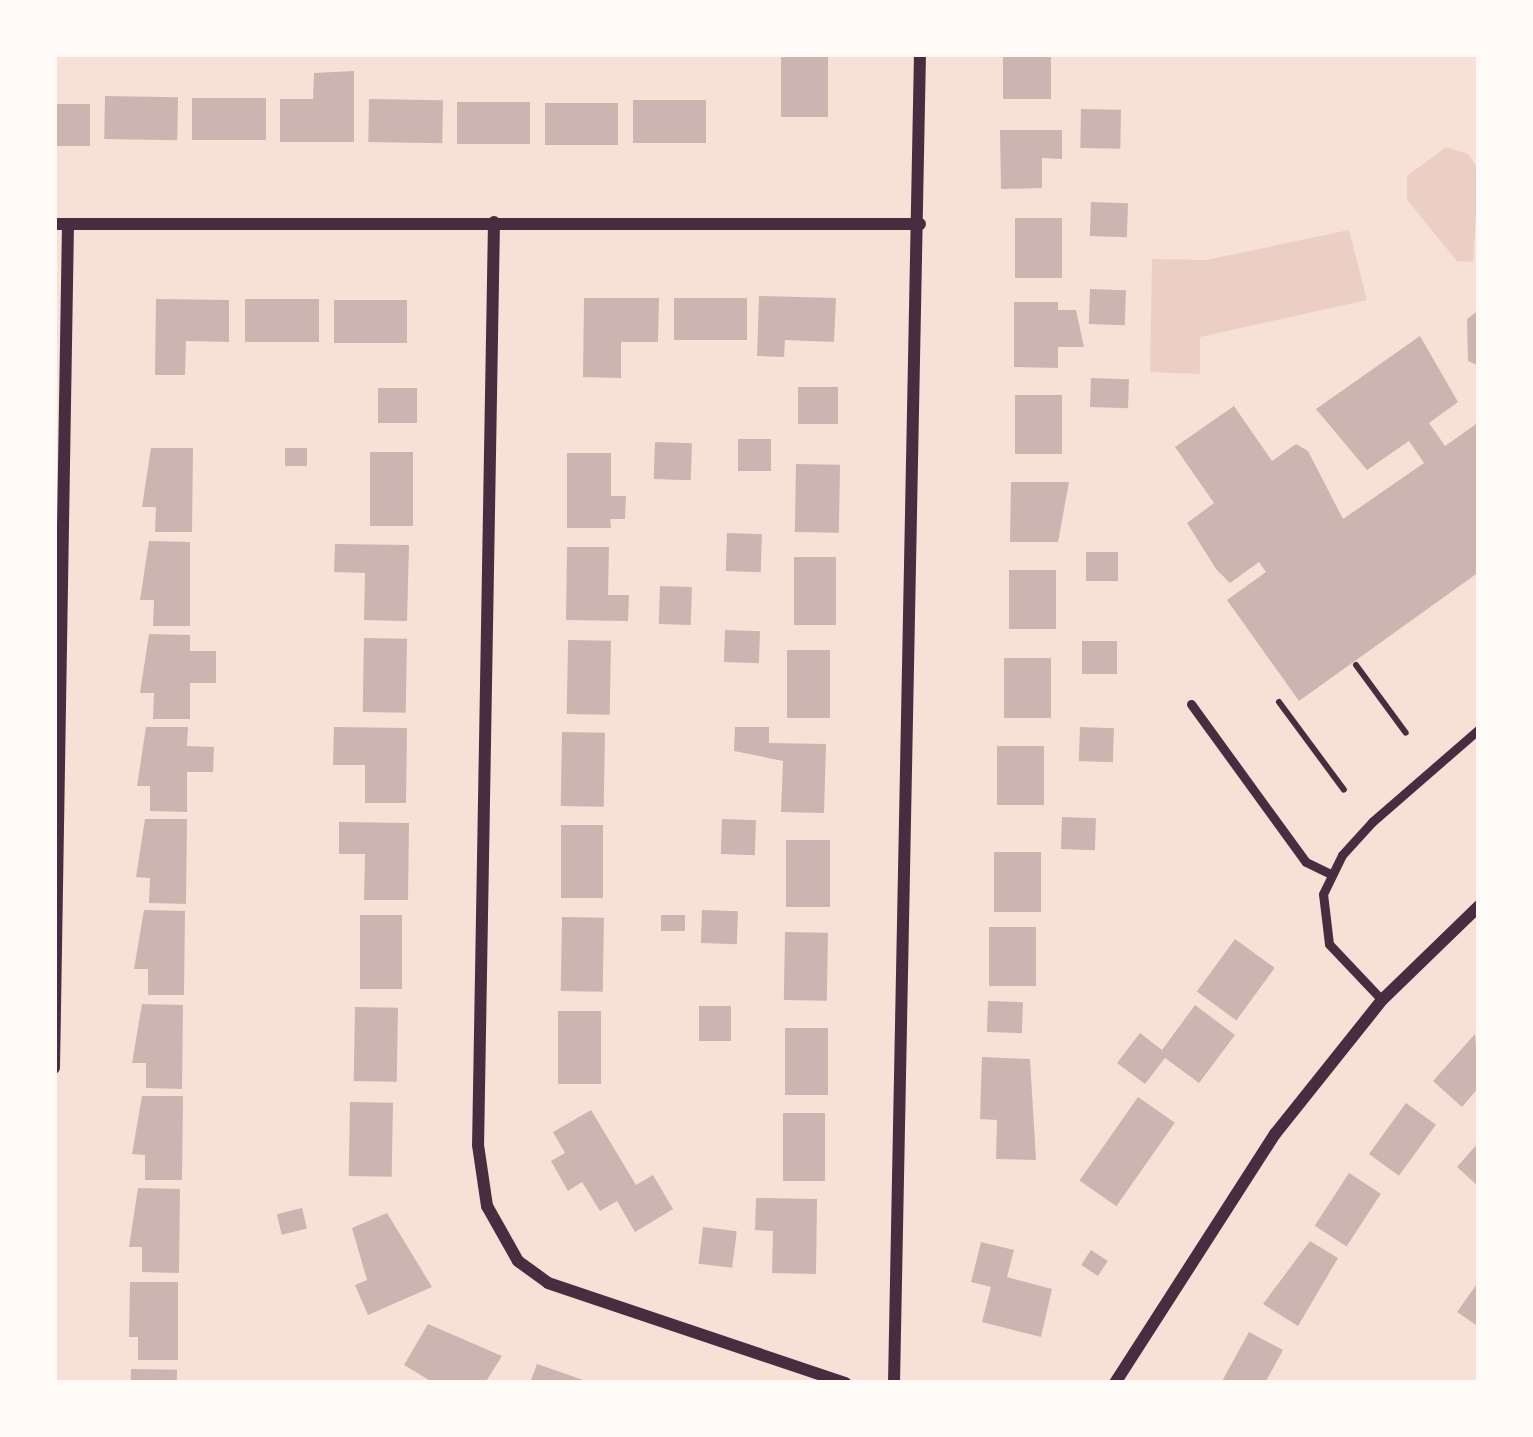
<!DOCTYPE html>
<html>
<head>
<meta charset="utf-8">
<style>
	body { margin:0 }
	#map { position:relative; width:1533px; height:1437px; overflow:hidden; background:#f7e1d7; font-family:"IBM Plex Sans",sans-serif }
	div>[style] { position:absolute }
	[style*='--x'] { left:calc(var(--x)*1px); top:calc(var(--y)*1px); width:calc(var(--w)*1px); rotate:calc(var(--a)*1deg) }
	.green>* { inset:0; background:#ebcfc5 }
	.building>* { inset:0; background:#ccb4b1; transform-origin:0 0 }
	.path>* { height:6px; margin:-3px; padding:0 3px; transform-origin:3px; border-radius:3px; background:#4a2c40 }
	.service>* { height:9px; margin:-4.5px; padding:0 4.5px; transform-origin:4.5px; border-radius:4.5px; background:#4a2c40 }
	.minor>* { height:12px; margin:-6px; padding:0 6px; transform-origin:6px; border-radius:6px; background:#4a2c40 }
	span { translate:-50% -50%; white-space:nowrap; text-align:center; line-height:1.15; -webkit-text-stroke:10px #fffaf5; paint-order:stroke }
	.frame { position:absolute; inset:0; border:57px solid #fffaf5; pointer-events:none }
</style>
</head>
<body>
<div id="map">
	<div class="green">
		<div style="clip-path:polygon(1446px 147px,1468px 154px,1479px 170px,1473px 262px,1457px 261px,1407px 200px,1407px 176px)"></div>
		<div style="clip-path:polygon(1349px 230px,1367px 300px,1200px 337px,1200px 374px,1150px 372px,1152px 259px,1206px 260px)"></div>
	</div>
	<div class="building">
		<div style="left:1003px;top:54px;width:48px;height:45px"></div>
		<div style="left:781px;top:57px;width:47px;height:60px"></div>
		<div style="clip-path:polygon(354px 71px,354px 142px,280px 142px,280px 99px,313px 99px,314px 73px)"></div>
		<div style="left:105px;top:96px;width:73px;height:43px;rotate:1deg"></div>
		<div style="left:192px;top:98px;width:74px;height:42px"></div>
		<div style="left:369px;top:99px;width:74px;height:43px;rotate:1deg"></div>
		<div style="left:633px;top:100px;width:73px;height:43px"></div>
		<div style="left:457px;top:102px;width:73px;height:42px"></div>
		<div style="left:545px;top:103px;width:73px;height:42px"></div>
		<div style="left:54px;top:104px;width:36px;height:42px"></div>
		<div style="left:1081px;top:109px;width:40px;height:39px;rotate:1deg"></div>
		<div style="clip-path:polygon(1000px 130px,1062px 130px,1062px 159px,1042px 158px,1042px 188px,1001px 189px)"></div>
		<div style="left:1091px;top:202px;width:37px;height:34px;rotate:2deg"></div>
		<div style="left:1015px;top:218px;width:47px;height:60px"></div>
		<div style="left:1090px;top:289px;width:36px;height:35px;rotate:2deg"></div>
		<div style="clip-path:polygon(759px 296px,836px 298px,834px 342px,785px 340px,784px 357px,757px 356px)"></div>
		<div style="clip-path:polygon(584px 298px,659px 298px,658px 342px,621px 342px,621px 378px,583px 377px)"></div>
		<div style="left:674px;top:298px;width:73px;height:42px"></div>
		<div style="clip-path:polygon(156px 299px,229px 300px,229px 342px,186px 341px,185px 375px,155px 375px)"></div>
		<div style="left:245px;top:299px;width:74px;height:43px"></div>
		<div style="left:334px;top:300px;width:73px;height:43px"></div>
		<div style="clip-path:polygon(1014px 302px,1058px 302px,1058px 310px,1076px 310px,1084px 347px,1058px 347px,1058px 368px,1014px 367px)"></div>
		<div style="clip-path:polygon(1479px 310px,1479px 366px,1468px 361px,1467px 319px)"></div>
		<div style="clip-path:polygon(1420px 336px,1458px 402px,1429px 423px,1445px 446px,1479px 422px,1479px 572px,1299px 701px,1227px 600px,1266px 572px,1259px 562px,1230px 583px,1216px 569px,1187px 523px,1214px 503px,1175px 447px,1234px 406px,1272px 461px,1296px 444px,1308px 451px,1343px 519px,1424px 463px,1409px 441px,1367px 470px,1316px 409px)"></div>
		<div style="left:1091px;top:378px;width:38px;height:29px;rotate:2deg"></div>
		<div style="left:798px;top:387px;width:40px;height:37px"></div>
		<div style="left:378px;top:388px;width:39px;height:35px"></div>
		<div style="left:1015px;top:395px;width:47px;height:59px"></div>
		<div style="left:738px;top:439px;width:33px;height:32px"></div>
		<div style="left:655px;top:442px;width:37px;height:37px;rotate:2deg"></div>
		<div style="clip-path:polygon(151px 448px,193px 448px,192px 532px,155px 532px,156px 507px,142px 507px)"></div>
		<div style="left:285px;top:448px;width:22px;height:18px"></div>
		<div style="left:370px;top:452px;width:43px;height:74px"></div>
		<div style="clip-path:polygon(567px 453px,611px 453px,611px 496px,626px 496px,625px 519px,610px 519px,611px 528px,567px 528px)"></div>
		<div style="left:796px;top:464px;width:44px;height:68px;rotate:1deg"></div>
		<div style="clip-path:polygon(1011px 482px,1069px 482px,1058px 542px,1010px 542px)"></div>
		<div style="left:727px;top:533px;width:35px;height:38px;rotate:2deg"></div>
		<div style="clip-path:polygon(149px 541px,190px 542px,190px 626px,153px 626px,154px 600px,140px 600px)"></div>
		<div style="clip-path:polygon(335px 544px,409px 545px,407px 621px,364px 620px,365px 573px,334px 572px)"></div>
		<div style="clip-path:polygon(567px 547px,609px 547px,608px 595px,629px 595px,628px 621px,566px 620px)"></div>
		<div style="left:1086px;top:552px;width:32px;height:29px"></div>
		<div style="left:794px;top:557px;width:42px;height:68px"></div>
		<div style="left:1009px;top:570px;width:47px;height:59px"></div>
		<div style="left:660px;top:586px;width:32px;height:38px;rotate:2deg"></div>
		<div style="left:725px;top:630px;width:35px;height:32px;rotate:2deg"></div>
		<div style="clip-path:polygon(149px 634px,190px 635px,190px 651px,216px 651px,216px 683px,190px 683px,190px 719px,153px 719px,154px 693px,140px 693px)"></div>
		<div style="left:364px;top:638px;width:43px;height:74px;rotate:1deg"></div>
		<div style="left:568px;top:640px;width:43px;height:74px;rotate:1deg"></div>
		<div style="left:1082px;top:641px;width:35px;height:33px"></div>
		<div style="left:787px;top:650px;width:43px;height:68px"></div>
		<div style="left:1004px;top:658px;width:47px;height:60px"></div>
		<div style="clip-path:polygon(146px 727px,188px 727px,187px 746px,214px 747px,213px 772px,187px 772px,187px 812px,150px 811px,150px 786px,137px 786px)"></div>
		<div style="clip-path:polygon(334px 727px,407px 728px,406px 803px,365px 803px,365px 765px,333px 765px)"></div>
		<div style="clip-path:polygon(735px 727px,769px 727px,769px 743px,826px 744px,824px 813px,781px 812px,783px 761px,734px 751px)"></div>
		<div style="left:1080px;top:727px;width:34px;height:34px;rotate:2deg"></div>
		<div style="left:562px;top:732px;width:43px;height:74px;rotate:1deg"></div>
		<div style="left:997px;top:746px;width:47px;height:59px"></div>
		<div style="left:1062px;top:817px;width:34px;height:32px;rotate:2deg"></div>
		<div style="clip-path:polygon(145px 819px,187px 819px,186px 904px,149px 903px,150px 878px,136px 877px)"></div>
		<div style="left:722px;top:819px;width:34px;height:35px;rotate:2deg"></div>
		<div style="clip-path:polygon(339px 822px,409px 823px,408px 900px,364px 900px,365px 854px,339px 854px)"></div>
		<div style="left:561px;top:825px;width:42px;height:73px"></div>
		<div style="left:786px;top:840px;width:44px;height:67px"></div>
		<div style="left:994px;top:852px;width:47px;height:60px"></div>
		<div style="clip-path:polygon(144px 910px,185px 911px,184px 995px,148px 995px,148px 969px,134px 969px)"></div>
		<div style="left:702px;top:910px;width:36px;height:33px;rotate:2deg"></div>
		<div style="left:360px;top:915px;width:42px;height:74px"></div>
		<div style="left:661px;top:915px;width:24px;height:16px"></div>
		<div style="left:562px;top:917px;width:42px;height:74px;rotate:1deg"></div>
		<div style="left:989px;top:927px;width:47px;height:59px"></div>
		<div style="left:785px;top:932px;width:43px;height:68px;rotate:1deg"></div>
		<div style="left:1235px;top:939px;width:49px;height:65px;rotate:36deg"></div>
		<div style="left:988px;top:1001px;width:35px;height:31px;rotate:2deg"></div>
		<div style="clip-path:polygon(142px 1004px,183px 1005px,182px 1089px,146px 1088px,146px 1063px,132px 1063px)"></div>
		<div style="clip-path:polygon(1195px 1005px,1235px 1035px,1199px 1083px,1165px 1058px,1145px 1084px,1117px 1063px,1140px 1033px,1162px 1050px)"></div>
		<div style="left:699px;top:1006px;width:32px;height:35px"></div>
		<div style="left:355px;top:1007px;width:43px;height:74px;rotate:1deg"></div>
		<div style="left:558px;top:1011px;width:43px;height:73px"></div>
		<div style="left:785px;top:1028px;width:43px;height:67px"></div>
		<div style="clip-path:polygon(1475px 1034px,1479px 1087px,1462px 1107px,1433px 1081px)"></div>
		<div style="clip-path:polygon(982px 1057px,1030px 1059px,1036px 1160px,996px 1159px,997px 1120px,980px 1119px)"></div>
		<div style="clip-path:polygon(142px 1096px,183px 1096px,182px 1180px,145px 1180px,145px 1155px,132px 1154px)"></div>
		<div style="left:1138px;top:1097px;width:45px;height:102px;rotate:35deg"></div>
		<div style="left:350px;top:1102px;width:43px;height:74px;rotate:1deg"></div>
		<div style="left:1406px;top:1103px;width:37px;height:63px;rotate:36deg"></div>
		<div style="clip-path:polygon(591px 1110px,636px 1185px,653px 1175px,673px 1209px,635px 1232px,617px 1201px,600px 1211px,582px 1182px,568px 1191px,551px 1161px,565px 1153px,553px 1132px)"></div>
		<div style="left:783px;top:1113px;width:42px;height:68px"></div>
		<div style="clip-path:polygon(1479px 1142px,1479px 1187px,1457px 1167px)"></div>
		<div style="left:1349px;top:1173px;width:38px;height:63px;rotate:33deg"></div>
		<div style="clip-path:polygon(138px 1188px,180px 1189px,179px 1273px,142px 1272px,142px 1247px,129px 1247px)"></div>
		<div style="clip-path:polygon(756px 1198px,817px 1199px,816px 1274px,772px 1273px,773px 1231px,755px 1230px)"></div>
		<div style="left:302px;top:1208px;width:21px;height:26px;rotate:76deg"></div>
		<div style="clip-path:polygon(387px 1213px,432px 1287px,368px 1315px,355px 1285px,367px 1280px,352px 1228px)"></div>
		<div style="left:703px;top:1227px;width:34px;height:37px;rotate:7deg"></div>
		<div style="clip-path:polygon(1310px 1241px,1338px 1258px,1298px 1326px,1263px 1304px)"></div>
		<div style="clip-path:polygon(981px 1242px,1014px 1250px,1007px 1277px,1052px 1289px,1041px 1337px,982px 1322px,991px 1287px,971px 1282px)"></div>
		<div style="left:1091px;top:1250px;width:20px;height:18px;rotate:33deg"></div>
		<div style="clip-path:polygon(1479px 1281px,1479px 1327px,1457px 1312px)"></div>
		<div style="clip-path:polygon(130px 1282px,178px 1282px,178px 1360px,138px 1360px,138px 1337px,129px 1337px)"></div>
		<div style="clip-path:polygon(428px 1324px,502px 1356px,485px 1383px,434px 1383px,404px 1365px)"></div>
		<div style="clip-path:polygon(1249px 1332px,1283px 1350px,1265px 1383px,1221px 1383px)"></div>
		<div style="clip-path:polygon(537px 1364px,589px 1382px,589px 1383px,530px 1383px)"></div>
		<div style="left:131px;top:1369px;width:46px;height:14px;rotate:1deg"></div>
	</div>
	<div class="path">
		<div style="--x:1356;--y:665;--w:84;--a:53.7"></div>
		<div style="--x:1279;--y:702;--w:109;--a:53.5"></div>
	</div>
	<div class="service">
		<div style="--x:1191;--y:704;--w:195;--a:54"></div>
		<div style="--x:1306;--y:862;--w:28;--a:26"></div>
		<div style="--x:1382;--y:1000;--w:77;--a:-133.4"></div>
		<div style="--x:1329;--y:944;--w:50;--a:-96.8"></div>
		<div style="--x:1323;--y:894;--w:43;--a:-64"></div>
		<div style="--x:1342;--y:855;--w:45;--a:-47.7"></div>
		<div style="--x:1372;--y:822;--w:142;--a:-41"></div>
	</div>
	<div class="minor">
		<div style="--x:494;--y:222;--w:923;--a:90.99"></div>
		<div style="--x:478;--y:1145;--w:62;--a:81.6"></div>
		<div style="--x:487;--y:1206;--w:63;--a:60.6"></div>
		<div style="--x:518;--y:1261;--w:37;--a:36"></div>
		<div style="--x:548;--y:1283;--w:314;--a:18.6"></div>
		<div style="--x:54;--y:224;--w:866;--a:0"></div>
		<div style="--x:54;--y:1068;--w:844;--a:-89.05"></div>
		<div style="--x:894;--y:1383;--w:1329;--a:-88.88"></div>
		<div style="--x:1115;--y:1383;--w:296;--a:-57.3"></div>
		<div style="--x:1275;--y:1134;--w:171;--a:-51.4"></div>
		<div style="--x:1382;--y:1000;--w:135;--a:-44.1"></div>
	</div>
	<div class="frame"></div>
</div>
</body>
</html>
